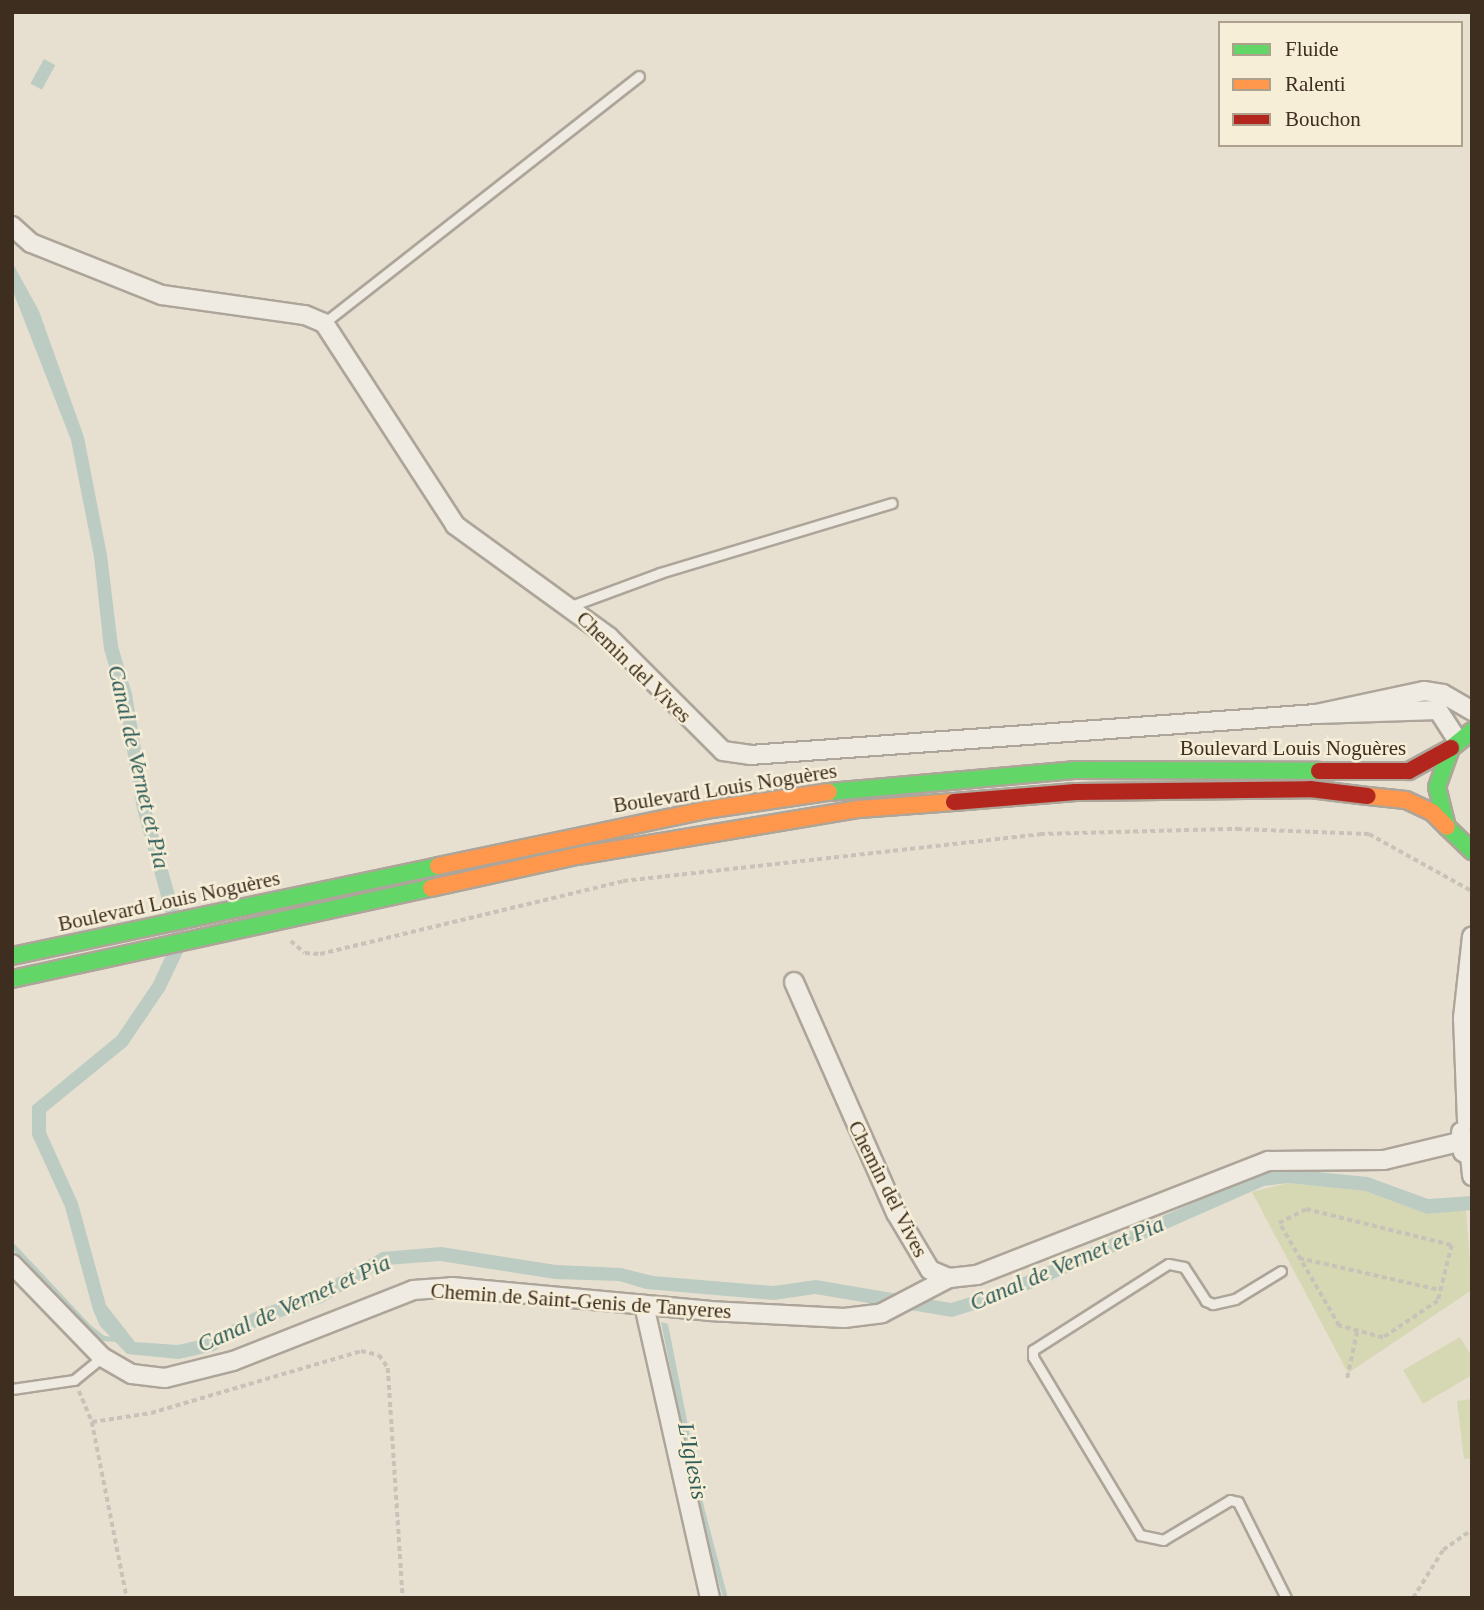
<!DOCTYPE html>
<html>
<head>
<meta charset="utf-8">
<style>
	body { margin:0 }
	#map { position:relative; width:1484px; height:1610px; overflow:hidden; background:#e7e0d1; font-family:Georgia,serif }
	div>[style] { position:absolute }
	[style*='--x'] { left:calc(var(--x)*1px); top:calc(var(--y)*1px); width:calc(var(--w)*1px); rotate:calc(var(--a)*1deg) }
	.green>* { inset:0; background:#d6d7b3 }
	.water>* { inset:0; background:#bcccc2; transform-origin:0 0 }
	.stream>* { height:5px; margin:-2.5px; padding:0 2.5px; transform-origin:2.5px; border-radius:2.5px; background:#bcccc2 }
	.path>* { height:3.5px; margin-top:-1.75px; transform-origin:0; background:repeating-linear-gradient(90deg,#c8c2b9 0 5px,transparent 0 8.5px) }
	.roads { filter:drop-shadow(2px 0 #ada599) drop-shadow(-2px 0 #ada599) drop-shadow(0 2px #ada599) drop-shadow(0 -2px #ada599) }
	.lane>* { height:9px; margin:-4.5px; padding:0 4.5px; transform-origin:4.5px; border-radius:4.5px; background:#efebe3 }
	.street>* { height:18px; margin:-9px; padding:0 9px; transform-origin:9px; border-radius:9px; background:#efebe3 }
	.fast>* { height:16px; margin:-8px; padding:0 8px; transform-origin:8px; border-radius:8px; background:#63d668 }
	.slow>* { height:16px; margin:-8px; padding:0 8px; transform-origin:8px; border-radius:8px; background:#ff974d }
	.jam>* { height:16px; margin:-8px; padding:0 8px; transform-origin:8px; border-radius:8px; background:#b3261e }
	span { translate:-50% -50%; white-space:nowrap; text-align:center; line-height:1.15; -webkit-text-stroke:5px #f7eed8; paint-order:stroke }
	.street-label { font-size:21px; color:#3d2e20 }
	.water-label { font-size:23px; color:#2f5d5a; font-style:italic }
	.frame { position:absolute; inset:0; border:14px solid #3d2e20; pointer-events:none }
	.legend { position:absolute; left:1218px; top:21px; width:245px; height:126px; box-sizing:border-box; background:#f7eed8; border:2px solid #ada18e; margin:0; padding:9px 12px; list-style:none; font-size:21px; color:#3d2e20 }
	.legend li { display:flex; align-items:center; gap:14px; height:35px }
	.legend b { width:35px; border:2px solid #ada18e }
</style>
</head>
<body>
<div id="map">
	<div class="green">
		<div style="clip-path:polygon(1288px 1183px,1365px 1191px,1427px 1214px,1466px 1210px,1472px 1290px,1348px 1373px,1252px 1192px)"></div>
		<div style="clip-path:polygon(1460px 1337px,1472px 1357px,1472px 1375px,1423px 1404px,1403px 1370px)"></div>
		<div style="clip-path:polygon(1472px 1399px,1472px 1458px,1464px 1459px,1457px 1401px)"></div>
	</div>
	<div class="water">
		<div style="left:44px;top:59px;width:13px;height:28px;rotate:29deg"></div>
		<div style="clip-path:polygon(12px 262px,39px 311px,84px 437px,107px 555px,118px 646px,132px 694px,150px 805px,188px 942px,165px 990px,127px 1046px,46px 1112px,46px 1132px,78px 1203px,106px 1305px,135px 1342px,178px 1345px,209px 1338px,258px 1310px,316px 1290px,382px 1252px,441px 1247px,556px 1265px,621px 1268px,653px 1276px,773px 1286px,816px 1280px,951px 1303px,996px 1289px,1261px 1173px,1287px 1169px,1368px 1177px,1428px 1199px,1472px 1196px,1472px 1210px,1427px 1214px,1365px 1191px,1288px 1183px,1264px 1186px,1001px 1302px,952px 1317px,815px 1294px,774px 1300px,646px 1289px,619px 1281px,555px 1279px,440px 1261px,386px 1265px,322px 1303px,264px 1323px,214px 1351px,179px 1359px,127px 1354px,100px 1326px,93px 1310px,65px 1207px,32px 1135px,32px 1106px,117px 1036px,153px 983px,173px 940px,137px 809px,118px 697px,104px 649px,94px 557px,71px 440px,12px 289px)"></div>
		<div style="clip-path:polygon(661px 1322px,668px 1324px,704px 1507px,728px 1598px,723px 1598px,698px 1509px)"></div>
	</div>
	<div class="stream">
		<div style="--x:12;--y:1245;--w:112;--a:46.8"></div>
		<div style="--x:89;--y:1327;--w:18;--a:38"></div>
		<div style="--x:103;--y:1338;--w:14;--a:4"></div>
	</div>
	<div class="path">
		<div style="--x:291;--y:941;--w:18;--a:41"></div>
		<div style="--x:305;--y:953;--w:15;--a:4"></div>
		<div style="--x:320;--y:954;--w:312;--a:-13.5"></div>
		<div style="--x:623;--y:881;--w:420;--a:-6.4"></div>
		<div style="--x:1040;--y:834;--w:197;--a:-1.5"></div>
		<div style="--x:1237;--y:829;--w:132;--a:2.2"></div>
		<div style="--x:1369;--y:834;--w:118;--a:29"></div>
		<div style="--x:1306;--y:1209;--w:150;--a:13.9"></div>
		<div style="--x:1452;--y:1245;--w:58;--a:104"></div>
		<div style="--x:1438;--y:1301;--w:66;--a:146.1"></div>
		<div style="--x:1383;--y:1338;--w:46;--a:-164.7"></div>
		<div style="--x:1339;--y:1326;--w:119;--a:-120.2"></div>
		<div style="--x:1279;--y:1223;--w:30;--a:-27"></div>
		<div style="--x:1299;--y:1258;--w:145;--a:12.8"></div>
		<div style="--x:1347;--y:1378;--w:48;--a:-78"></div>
		<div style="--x:79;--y:1391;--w:34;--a:67"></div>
		<div style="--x:92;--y:1422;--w:179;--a:78.8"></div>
		<div style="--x:92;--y:1422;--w:60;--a:-8.7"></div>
		<div style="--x:151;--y:1413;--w:219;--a:-16.4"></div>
		<div style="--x:361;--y:1351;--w:18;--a:13"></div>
		<div style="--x:379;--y:1355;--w:16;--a:55"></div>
		<div style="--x:388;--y:1368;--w:230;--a:86.3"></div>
		<div style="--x:1413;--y:1598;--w:57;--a:-58"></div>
		<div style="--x:1443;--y:1550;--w:35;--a:-35"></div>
	</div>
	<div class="roads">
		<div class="lane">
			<div style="--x:324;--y:323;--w:400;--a:-38.1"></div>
			<div style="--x:571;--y:606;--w:95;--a:-20.3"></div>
			<div style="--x:660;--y:573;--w:242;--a:-16.8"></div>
			<div style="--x:1281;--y:1271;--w:54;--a:148.7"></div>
			<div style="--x:1235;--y:1299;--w:23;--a:167"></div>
			<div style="--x:1213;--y:1304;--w:8;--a:-157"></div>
			<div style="--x:1206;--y:1301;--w:40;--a:-122.9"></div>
			<div style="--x:1184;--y:1267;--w:16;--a:-169"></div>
			<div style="--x:1168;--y:1264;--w:160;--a:147.5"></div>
			<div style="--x:1033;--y:1350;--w:7;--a:90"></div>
			<div style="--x:1033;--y:1357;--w:208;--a:59"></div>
			<div style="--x:1140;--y:1535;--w:24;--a:12"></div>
			<div style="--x:1163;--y:1540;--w:78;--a:-30.8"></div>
			<div style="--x:1230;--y:1500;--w:8;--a:14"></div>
			<div style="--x:1238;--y:1502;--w:107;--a:63.4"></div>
			<div style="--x:12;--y:1389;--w:63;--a:-8.3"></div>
			<div style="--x:74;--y:1380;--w:36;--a:-39"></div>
		</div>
		<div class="street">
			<div style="--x:12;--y:226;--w:25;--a:42"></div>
			<div style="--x:31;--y:243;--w:141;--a:21.7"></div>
			<div style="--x:162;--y:295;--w:144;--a:8"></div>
			<div style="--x:305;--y:315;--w:21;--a:23"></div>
			<div style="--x:324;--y:323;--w:241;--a:57"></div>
			<div style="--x:455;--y:525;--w:190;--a:36"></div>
			<div style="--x:609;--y:637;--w:161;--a:45"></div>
			<div style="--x:723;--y:751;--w:27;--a:8"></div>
			<div style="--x:750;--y:755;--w:567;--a:-4.14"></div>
			<div style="--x:1458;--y:741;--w:37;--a:-123"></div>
			<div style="--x:1438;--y:710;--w:122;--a:178.1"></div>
			<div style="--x:1316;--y:714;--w:110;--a:-12"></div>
			<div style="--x:1424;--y:691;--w:19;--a:9"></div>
			<div style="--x:1443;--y:694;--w:34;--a:30"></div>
			<div style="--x:794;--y:982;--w:253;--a:66.2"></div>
			<div style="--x:896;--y:1213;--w:66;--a:59.2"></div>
			<div style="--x:930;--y:1270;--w:21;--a:23"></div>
			<div style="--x:949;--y:1278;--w:28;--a:-6"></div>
			<div style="--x:977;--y:1275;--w:313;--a:-21.4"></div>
			<div style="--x:1268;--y:1161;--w:116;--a:-0.5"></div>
			<div style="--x:1384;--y:1160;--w:77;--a:-13.5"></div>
			<div style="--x:1467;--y:1121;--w:103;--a:-92.2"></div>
			<div style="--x:1463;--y:1018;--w:82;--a:-83.7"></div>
			<div style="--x:1461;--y:1132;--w:20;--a:84"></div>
			<div style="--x:1463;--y:1152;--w:10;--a:29"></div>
			<div style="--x:1470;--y:1156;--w:20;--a:84"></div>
			<div style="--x:12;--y:1264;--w:129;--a:45.9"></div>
			<div style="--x:102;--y:1357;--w:34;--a:30"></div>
			<div style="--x:132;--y:1374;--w:33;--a:7"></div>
			<div style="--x:165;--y:1378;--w:70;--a:-14"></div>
			<div style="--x:233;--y:1361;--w:193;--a:-21.5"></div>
			<div style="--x:413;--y:1290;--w:39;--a:-4"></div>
			<div style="--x:452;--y:1287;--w:258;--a:5.3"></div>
			<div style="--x:709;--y:1311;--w:135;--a:3"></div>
			<div style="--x:844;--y:1318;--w:38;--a:-7"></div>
			<div style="--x:882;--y:1313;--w:76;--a:-27.6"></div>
			<div style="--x:644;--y:1305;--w:300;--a:77.3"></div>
		</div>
		<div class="fast">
			<div style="--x:1472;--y:731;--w:27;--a:141"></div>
			<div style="--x:1451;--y:748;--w:41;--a:109.7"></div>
			<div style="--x:1437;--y:787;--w:41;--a:76"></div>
			<div style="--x:1447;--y:827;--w:35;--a:44"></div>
			<div style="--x:829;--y:792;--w:246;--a:-5.1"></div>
			<div style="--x:1074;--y:770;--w:245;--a:0.2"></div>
			<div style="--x:12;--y:956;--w:435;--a:-11.9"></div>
			<div style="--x:12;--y:979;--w:429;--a:-12.3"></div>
		</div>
		<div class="slow">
			<div style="--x:1368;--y:796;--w:38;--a:6"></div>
			<div style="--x:1406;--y:800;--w:29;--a:25"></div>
			<div style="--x:1432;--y:812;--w:21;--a:45"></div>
			<div style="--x:438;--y:866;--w:273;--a:-11.8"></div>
			<div style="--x:705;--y:810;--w:125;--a:-8.3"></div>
			<div style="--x:431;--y:888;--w:149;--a:-12.4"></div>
			<div style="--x:577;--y:856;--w:286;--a:-9.5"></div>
			<div style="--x:859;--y:809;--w:95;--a:-4.2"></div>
		</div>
		<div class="jam">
			<div style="--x:1319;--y:771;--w:90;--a:0"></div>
			<div style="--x:1409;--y:771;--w:48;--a:-28.7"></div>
			<div style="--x:954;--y:802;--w:122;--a:-4.7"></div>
			<div style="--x:1076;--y:792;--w:234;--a:-0.7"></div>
			<div style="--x:1310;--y:789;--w:58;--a:6.9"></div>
		</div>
	</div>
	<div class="street-label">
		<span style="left:634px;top:667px;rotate:44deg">Chemin del Vives</span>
		<span style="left:1293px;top:748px">Boulevard Louis Noguères</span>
		<span style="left:725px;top:788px;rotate:-9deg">Boulevard Louis Noguères</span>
		<span style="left:169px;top:901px;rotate:-12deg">Boulevard Louis Noguères</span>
		<span style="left:888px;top:1189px;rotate:63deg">Chemin del Vives</span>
		<span style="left:581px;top:1301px;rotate:4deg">Chemin de Saint-Genis de Tanyeres</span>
	</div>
	<div class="water-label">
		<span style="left:138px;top:767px;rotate:77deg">Canal de Vernet et Pia</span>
		<span style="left:1067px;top:1264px;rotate:-23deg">Canal de Vernet et Pia</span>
		<span style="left:294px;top:1304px;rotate:-24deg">Canal de Vernet et Pia</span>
		<span style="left:692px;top:1461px;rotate:79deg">L'Iglesis</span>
	</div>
	<div class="frame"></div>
	<ul class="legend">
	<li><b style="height:9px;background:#63d668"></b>Fluide</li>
	<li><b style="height:9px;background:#ff974d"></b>Ralenti</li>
	<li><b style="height:9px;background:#b3261e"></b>Bouchon</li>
	</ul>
</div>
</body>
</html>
